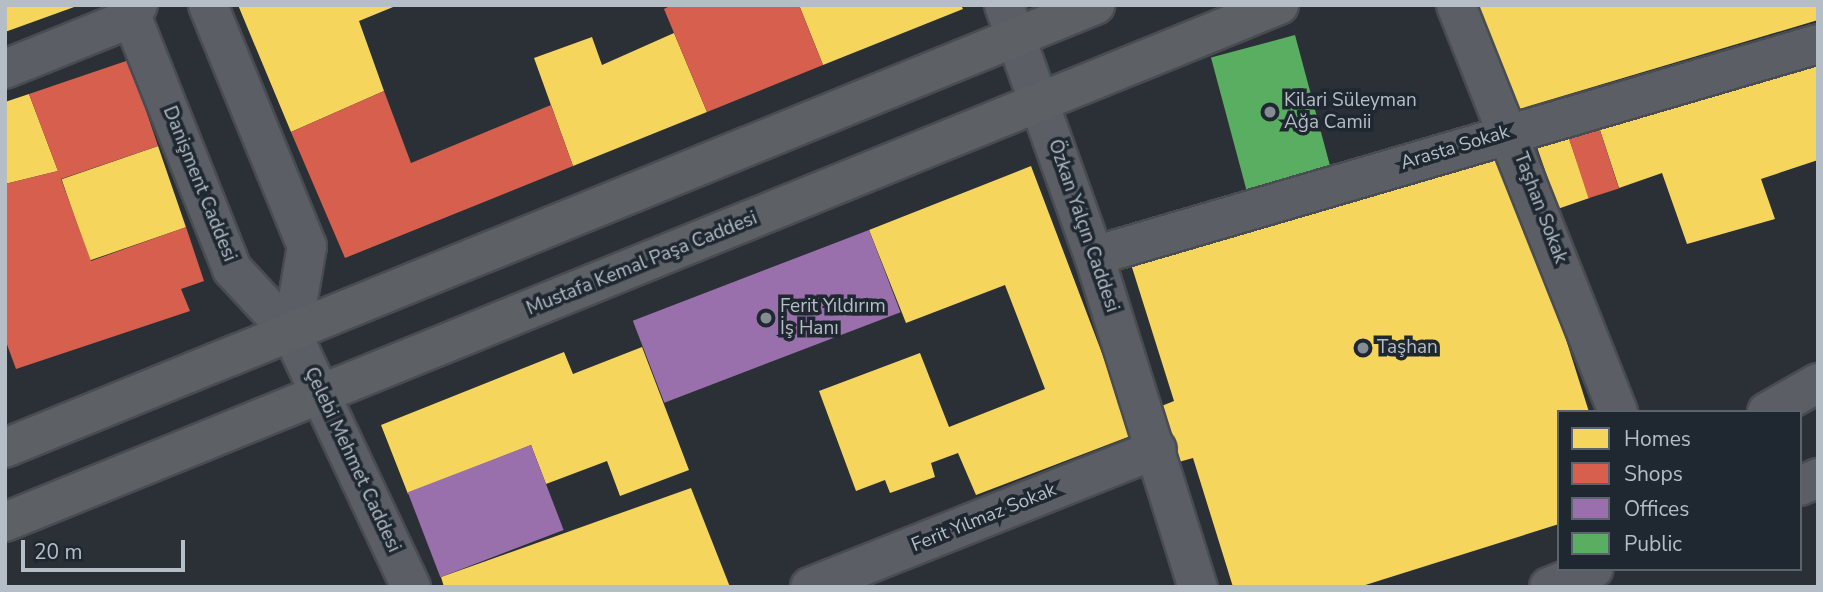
<!DOCTYPE html>
<html>
<head>
<meta charset="utf-8">
<style>
	body { margin:0 }
	#map { position:relative; width:1823px; height:592px; overflow:hidden; background:#2b3036; font-family:"Nunito Sans",sans-serif }
	div>[style] { position:absolute }
	[style*='--x'] { left:calc(var(--x)*1px); top:calc(var(--y)*1px); width:calc(var(--w)*1px); rotate:calc(var(--a)*1deg) }
	.homes>* { inset:0; background:#f6d55c; transform-origin:0 0 }
	.shops>* { inset:0; background:#d6604d; transform-origin:0 0 }
	.offices>* { inset:0; background:#9970ab; transform-origin:0 0 }
	.public>* { inset:0; background:#5aae61; transform-origin:0 0 }
	.roads { filter:drop-shadow(2px 0 #494c51) drop-shadow(-2px 0 #494c51) drop-shadow(0 2px #494c51) drop-shadow(0 -2px #494c51) }
	.minor>* { height:38px; margin:-19px; padding:0 19px; transform-origin:19px; border-radius:19px; background:#5b5e64 }
	.major>* { height:38px; margin:-19px; padding:0 19px; transform-origin:19px; border-radius:19px; background:#5d6166 }
	.dots>* { width:19px; height:19px; translate:-50% -50%; box-sizing:border-box; border:4px solid #1f2730; border-radius:50% }
	span { translate:-50% -50%; white-space:nowrap; text-align:center; line-height:1.15; -webkit-text-stroke:7px #1f2730; paint-order:stroke }
	.poi-label { font-size:19px; color:#b5bdc6 }
	.left { translate:0 -50%; text-align:left }
	.street-label { font-size:19px; color:#b5bdc6 }
	.frame { position:absolute; inset:0; border:7px solid #b5bdc6; pointer-events:none }
	.legend { position:absolute; left:1557px; top:410px; width:245px; height:161px; box-sizing:border-box; background:#1f2730; border:2px solid #5b636c; margin:0; padding:9px 12px; list-style:none; font-size:21px; color:#b5bdc6 }
	.legend li { display:flex; align-items:center; gap:14px; height:35px }
	.legend b { width:35px; border:2px solid #5b636c }
	.scale { position:absolute; left:21px; top:540px; width:164px; height:32px; box-sizing:border-box; border:4px solid #b5bdc6; border-top:0; padding-left:9px; font-size:21px; line-height:24px; white-space:nowrap; color:#b5bdc6; -webkit-text-stroke:5px #1f2730; paint-order:stroke }
</style>
</head>
<body>
<div id="map">
	<div class="homes">
		<div style="clip-path:polygon(5px 5px,77px 5px,77px 6px,5px 32px)"></div>
		<div style="clip-path:polygon(238px 5px,398px 5px,359px 21px,384px 91px,291px 132px)"></div>
		<div style="clip-path:polygon(799px 5px,961px 5px,963px 9px,823px 65px)"></div>
		<div style="clip-path:polygon(1474px 5px,1818px 5px,1818px 20px,1516px 110px)"></div>
		<div style="clip-path:polygon(674px 33px,707px 112px,573px 166px,534px 58px,592px 37px,602px 65px)"></div>
		<div style="clip-path:polygon(1818px 56px,1818px 160px,1761px 179px,1775px 219px,1687px 244px,1662px 173px,1619px 188px,1596px 118px)"></div>
		<div style="clip-path:polygon(29px 94px,58px 171px,5px 184px,5px 102px)"></div>
		<div style="left:1565px;top:127px;width:75px;height:33px;rotate:71deg"></div>
		<div style="clip-path:polygon(1504px 143px,1589px 412px,1559px 412px,1559px 524px,1359px 587px,1233px 587px,1193px 458px,1168px 465px,1149px 411px,1174px 401px,1130px 261px)"></div>
		<div style="left:158px;top:146px;width:86px;height:102px;rotate:71deg"></div>
		<div style="clip-path:polygon(1031px 166px,1133px 435px,976px 495px,958px 453px,931px 463px,935px 477px,890px 493px,885px 480px,856px 491px,819px 391px,920px 353px,949px 427px,1045px 389px,1005px 285px,906px 323px,869px 230px)"></div>
		<div style="clip-path:polygon(642px 347px,689px 470px,620px 496px,607px 461px,546px 484px,531px 445px,408px 494px,381px 425px,564px 352px,573px 374px)"></div>
		<div style="clip-path:polygon(691px 488px,730px 587px,444px 587px,441px 577px)"></div>
	</div>
	<div class="shops">
		<div style="clip-path:polygon(672px 5px,799px 5px,823px 65px,707px 112px,664px 9px)"></div>
		<div style="clip-path:polygon(129px 60px,158px 146px,61px 179px,91px 261px,186px 227px,204px 281px,181px 289px,190px 311px,16px 369px,5px 339px,5px 184px,58px 171px,29px 94px)"></div>
		<div style="clip-path:polygon(384px 91px,411px 163px,551px 105px,573px 166px,345px 258px,291px 132px)"></div>
		<div style="left:1596px;top:118px;width:74px;height:32px;rotate:72deg"></div>
	</div>
	<div class="offices">
		<div style="left:869px;top:230px;width:88px;height:253px;rotate:69deg"></div>
		<div style="left:531px;top:445px;width:91px;height:132px;rotate:69deg"></div>
	</div>
	<div class="public">
		<div style="left:1295px;top:35px;width:150px;height:87px;rotate:75deg"></div>
	</div>
	<div class="roads">
		<div class="minor">
			<div style="--x:127;--y:5;--w:284;--a:68.3"></div>
			<div style="--x:232;--y:269;--w:88;--a:47.3"></div>
			<div style="--x:292;--y:334;--w:280;--a:64.8"></div>
			<div style="--x:208;--y:5;--w:261;--a:67.7"></div>
			<div style="--x:307;--y:246;--w:89;--a:99.7"></div>
			<div style="--x:1004;--y:5;--w:267;--a:70.3"></div>
			<div style="--x:1094;--y:256;--w:347;--a:72.6"></div>
			<div style="--x:1456;--y:5;--w:438;--a:68.3"></div>
			<div style="--x:5;--y:69;--w:136;--a:-22"></div>
			<div style="--x:131;--y:18;--w:15;--a:-62"></div>
			<div style="--x:1094;--y:256;--w:754;--a:-16.32"></div>
			<div style="--x:1767;--y:412;--w:59;--a:-29.6"></div>
			<div style="--x:1800;--y:486;--w:20;--a:-24"></div>
			<div style="--x:810;--y:587;--w:373;--a:-21.7"></div>
			<div style="--x:1549;--y:587;--w:48;--a:-22.2"></div>
		</div>
		<div class="major">
			<div style="--x:5;--y:448;--w:1177;--a:-22.12"></div>
			<div style="--x:5;--y:522;--w:1375;--a:-22.09"></div>
		</div>
	</div>
	<div class="dots">
		<div style="left:1270px;top:112px;background:#858c94"></div>
		<div style="left:766px;top:318px;background:#858c94"></div>
		<div style="left:1363px;top:348px;background:#858c94"></div>
	</div>
	<div class="poi-label">
		<span class="left" style="left:1284px;top:112px">Kilari Süleyman<br>Ağa Camii</span>
		<span class="left" style="left:780px;top:318px">Ferit Yıldırım<br>İş Hanı</span>
		<span class="left" style="left:1377px;top:348px">Taşhan</span>
	</div>
	<div class="street-label">
		<span style="left:1455px;top:148px;rotate:-17deg">Arasta Sokak</span>
		<span style="left:199px;top:184px;rotate:68deg">Danişment Caddesi</span>
		<span style="left:1540px;top:208px;rotate:69deg">Taşhan Sokak</span>
		<span style="left:1083px;top:226px;rotate:71deg">Özkan Yalçın Caddesi</span>
		<span style="left:642px;top:264px;rotate:-22deg">Mustafa Kemal Paşa Caddesi</span>
		<span style="left:352px;top:460px;rotate:65deg">Çelebi Mehmet Caddesi</span>
		<span style="left:984px;top:518px;rotate:-22deg">Ferit Yılmaz Sokak</span>
	</div>
	<div class="frame"></div>
	<ul class="legend">
	<li><b style="height:19px;background:#f6d55c"></b>Homes</li>
	<li><b style="height:19px;background:#d6604d"></b>Shops</li>
	<li><b style="height:19px;background:#9970ab"></b>Offices</li>
	<li><b style="height:19px;background:#5aae61"></b>Public</li>
	</ul>
	<div class="scale">20 m</div>
</div>
</body>
</html>
